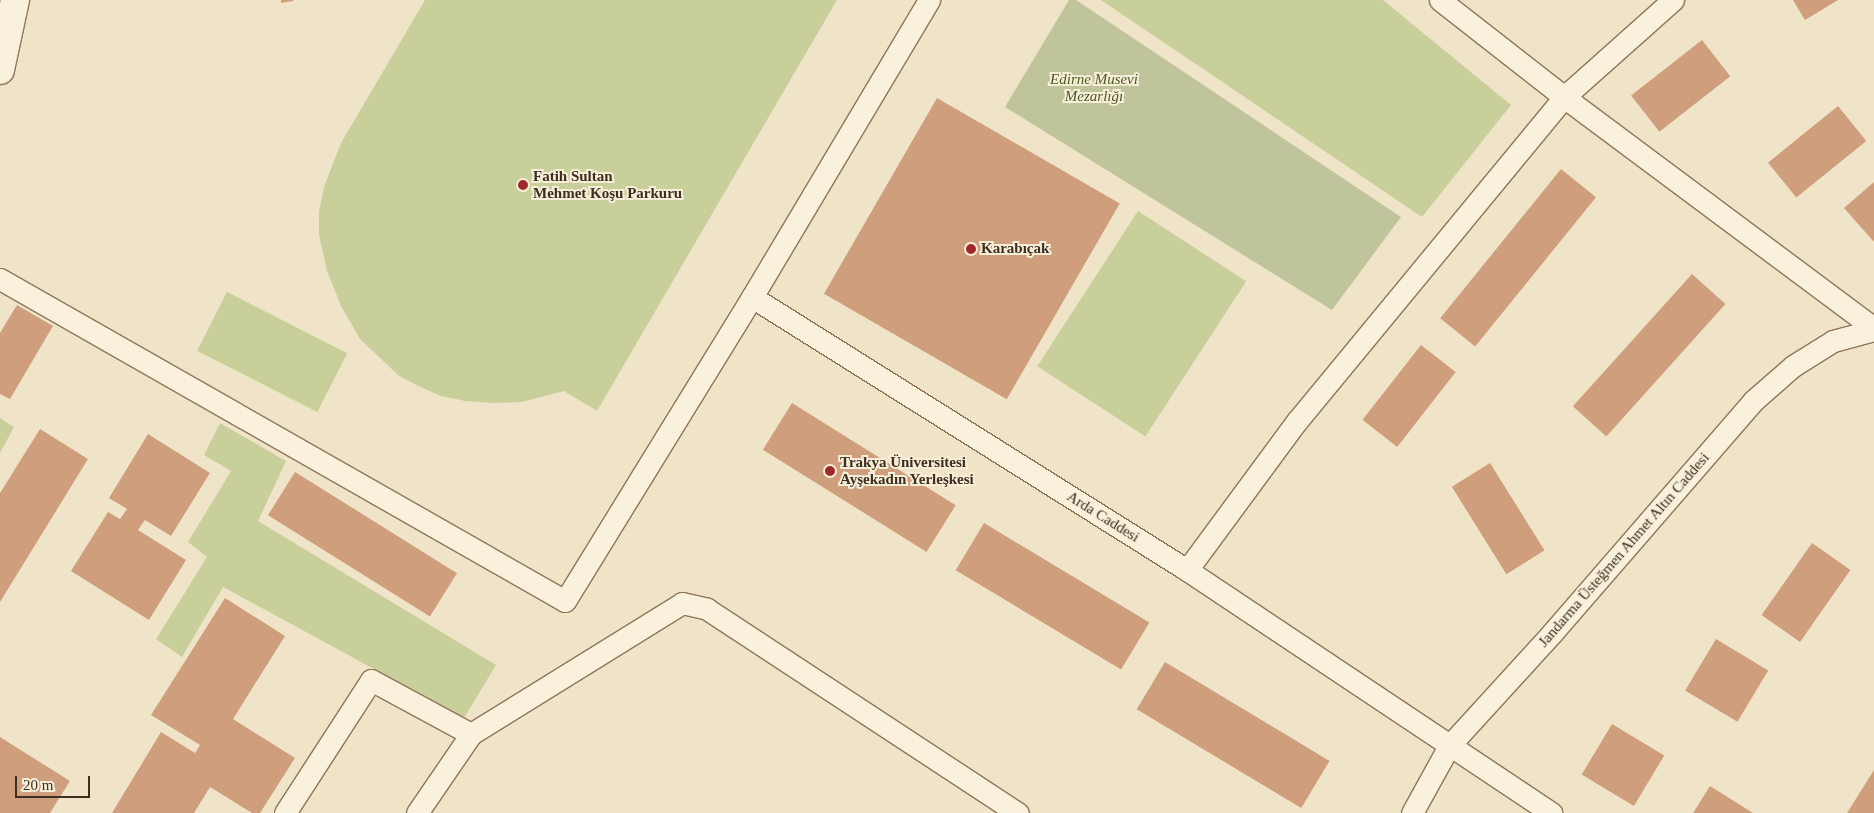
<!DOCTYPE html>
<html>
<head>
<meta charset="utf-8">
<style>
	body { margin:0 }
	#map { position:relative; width:1874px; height:813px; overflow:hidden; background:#f0e4c8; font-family:Georgia,serif }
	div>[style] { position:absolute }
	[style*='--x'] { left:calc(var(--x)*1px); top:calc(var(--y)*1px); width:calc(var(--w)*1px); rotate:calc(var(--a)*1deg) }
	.green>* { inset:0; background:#c9cf9b; transform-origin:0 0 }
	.cemetery>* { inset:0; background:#bfc49a }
	.building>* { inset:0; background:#cf9f7d; transform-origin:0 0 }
	.roads { filter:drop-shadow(1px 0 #8d765c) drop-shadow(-1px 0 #8d765c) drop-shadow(0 1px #8d765c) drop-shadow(0 -1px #8d765c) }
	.minor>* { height:21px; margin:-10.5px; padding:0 10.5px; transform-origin:10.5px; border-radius:10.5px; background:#faf1dc }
	.secondary>* { height:28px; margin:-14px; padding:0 14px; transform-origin:14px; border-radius:14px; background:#faf1dc }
	.dots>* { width:14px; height:14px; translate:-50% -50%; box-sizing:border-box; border:2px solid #f7eed8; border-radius:50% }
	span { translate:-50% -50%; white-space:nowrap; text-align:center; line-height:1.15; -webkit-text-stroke:4px #f7eed8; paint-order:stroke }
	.park-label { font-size:15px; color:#4d5a26; font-style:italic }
	.poi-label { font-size:15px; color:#3d2e20; font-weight:700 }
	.left { translate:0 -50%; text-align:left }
	.street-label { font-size:15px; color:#3d2e20 }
	.scale { position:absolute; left:15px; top:776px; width:75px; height:22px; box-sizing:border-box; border:2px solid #3d2e20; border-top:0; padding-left:6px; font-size:15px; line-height:18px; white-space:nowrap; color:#3d2e20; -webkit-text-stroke:4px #f7eed8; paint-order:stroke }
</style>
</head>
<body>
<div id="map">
	<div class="green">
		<div style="clip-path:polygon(425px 0,837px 0,597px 411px,564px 391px,522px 402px,494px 403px,465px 401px,441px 396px,418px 386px,398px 375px,360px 339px,341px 306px,327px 271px,319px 235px,319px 211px,325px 184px,341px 143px)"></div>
		<div style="clip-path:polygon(1101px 0,1383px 0,1511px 105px,1422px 217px)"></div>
		<div style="left:1138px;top:211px;width:129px;height:185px;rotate:33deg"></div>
		<div style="left:227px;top:292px;width:135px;height:66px;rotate:27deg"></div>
		<div style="clip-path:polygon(0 418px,14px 427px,0 453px)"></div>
		<div style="clip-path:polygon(220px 423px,286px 461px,258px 521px,496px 665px,464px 718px,223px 587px,182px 657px,156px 639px,207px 557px,188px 542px,231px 471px,204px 455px)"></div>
	</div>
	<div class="cemetery">
		<div style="clip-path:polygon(1069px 0,1076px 0,1401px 217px,1332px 310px,1005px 107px)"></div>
	</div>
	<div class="building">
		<div style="clip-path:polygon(281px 0,293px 0,293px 1px,281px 3px)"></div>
		<div style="clip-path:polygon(1793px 0,1838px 0,1805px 20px)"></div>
		<div style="left:1702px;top:40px;width:46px;height:90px;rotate:52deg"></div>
		<div style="left:937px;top:98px;width:211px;height:226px;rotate:30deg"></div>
		<div style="left:1838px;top:106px;width:45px;height:90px;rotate:51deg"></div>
		<div style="left:1561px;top:169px;width:45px;height:192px;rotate:39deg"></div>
		<div style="clip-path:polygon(1874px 182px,1874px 242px,1844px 208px)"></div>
		<div style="left:1692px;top:274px;width:45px;height:178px;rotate:42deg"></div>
		<div style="clip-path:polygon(17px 305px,53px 326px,10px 399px,0 394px,0 333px)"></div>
		<div style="left:1421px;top:345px;width:44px;height:95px;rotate:38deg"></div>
		<div style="left:792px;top:403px;width:193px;height:55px;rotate:32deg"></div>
		<div style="clip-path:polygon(40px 429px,88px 459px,0 602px,0 493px)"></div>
		<div style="clip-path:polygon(148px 434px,210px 473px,171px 536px,145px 520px,138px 530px,186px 560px,149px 620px,71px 571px,108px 512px,120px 519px,127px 509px,109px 498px)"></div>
		<div style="left:1490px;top:463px;width:103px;height:45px;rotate:58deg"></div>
		<div style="left:295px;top:472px;width:191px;height:51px;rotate:32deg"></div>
		<div style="left:984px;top:523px;width:193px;height:55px;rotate:31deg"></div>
		<div style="left:1812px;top:543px;width:47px;height:88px;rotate:35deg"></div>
		<div style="clip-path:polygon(225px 598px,285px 636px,233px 719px,295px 758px,260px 813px,252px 813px,210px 787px,194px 813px,112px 813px,161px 732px,195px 753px,200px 745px,151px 715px)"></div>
		<div style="left:1716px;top:639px;width:61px;height:60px;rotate:31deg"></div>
		<div style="left:1165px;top:662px;width:192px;height:55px;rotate:31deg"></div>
		<div style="left:1612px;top:724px;width:61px;height:59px;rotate:31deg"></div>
		<div style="clip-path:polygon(0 737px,70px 781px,50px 813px,0 813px)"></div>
		<div style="clip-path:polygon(1874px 770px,1874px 813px,1847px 813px)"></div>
		<div style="clip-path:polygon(1710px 786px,1753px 813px,1693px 813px)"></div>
	</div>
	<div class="roads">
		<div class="minor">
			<div style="--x:1440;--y:0;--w:157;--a:38"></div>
			<div style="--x:1564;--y:97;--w:387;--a:36.7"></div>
			<div style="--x:0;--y:279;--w:650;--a:29.68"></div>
			<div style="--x:565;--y:601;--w:357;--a:-58.4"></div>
			<div style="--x:752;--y:297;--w:346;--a:-59.2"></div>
			<div style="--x:752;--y:297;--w:514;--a:32.11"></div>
			<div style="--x:1187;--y:570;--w:438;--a:33.7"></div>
			<div style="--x:1187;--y:570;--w:185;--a:-53.6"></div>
			<div style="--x:1297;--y:421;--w:420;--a:-50.5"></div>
			<div style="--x:1564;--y:97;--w:146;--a:-41.7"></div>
			<div style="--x:285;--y:813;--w:158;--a:-57.1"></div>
			<div style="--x:371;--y:680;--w:114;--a:28.4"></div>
			<div style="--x:417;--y:813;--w:96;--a:-55.6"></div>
			<div style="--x:471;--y:734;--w:248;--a:-31.8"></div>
			<div style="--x:682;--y:603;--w:26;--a:13"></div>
			<div style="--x:707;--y:609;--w:372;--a:33.3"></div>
			<div style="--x:1412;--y:813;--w:77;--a:-61.1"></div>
			<div style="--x:1449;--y:746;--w:154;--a:-47.6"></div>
			<div style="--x:1553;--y:632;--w:306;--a:-49.1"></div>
			<div style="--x:1753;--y:401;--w:53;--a:-41.2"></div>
			<div style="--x:1793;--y:366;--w:47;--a:-32"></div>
			<div style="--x:1833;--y:341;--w:42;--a:-15"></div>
		</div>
		<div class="secondary">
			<div style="--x:0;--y:70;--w:72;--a:-77.9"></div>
		</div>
	</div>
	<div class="dots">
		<div style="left:523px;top:185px;background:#9e2a2b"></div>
		<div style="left:971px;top:249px;background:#9e2a2b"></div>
		<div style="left:830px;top:471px;background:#9e2a2b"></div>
	</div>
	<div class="park-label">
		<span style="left:1094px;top:88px">Edirne Musevi<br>Mezarlığı</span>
	</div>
	<div class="poi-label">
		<span class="left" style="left:533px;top:185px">Fatih Sultan<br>Mehmet Koşu Parkuru</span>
		<span class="left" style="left:981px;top:249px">Karabıçak</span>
		<span class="left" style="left:840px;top:471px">Trakya Üniversitesi<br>Ayşekadın Yerleşkesi</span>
	</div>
	<div class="street-label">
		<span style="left:1103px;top:517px;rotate:32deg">Arda Caddesi</span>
		<span style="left:1624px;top:550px;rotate:-49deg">Jandarma Üsteğmen Ahmet Altın Caddesi</span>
	</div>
	<div class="scale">20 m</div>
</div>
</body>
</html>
